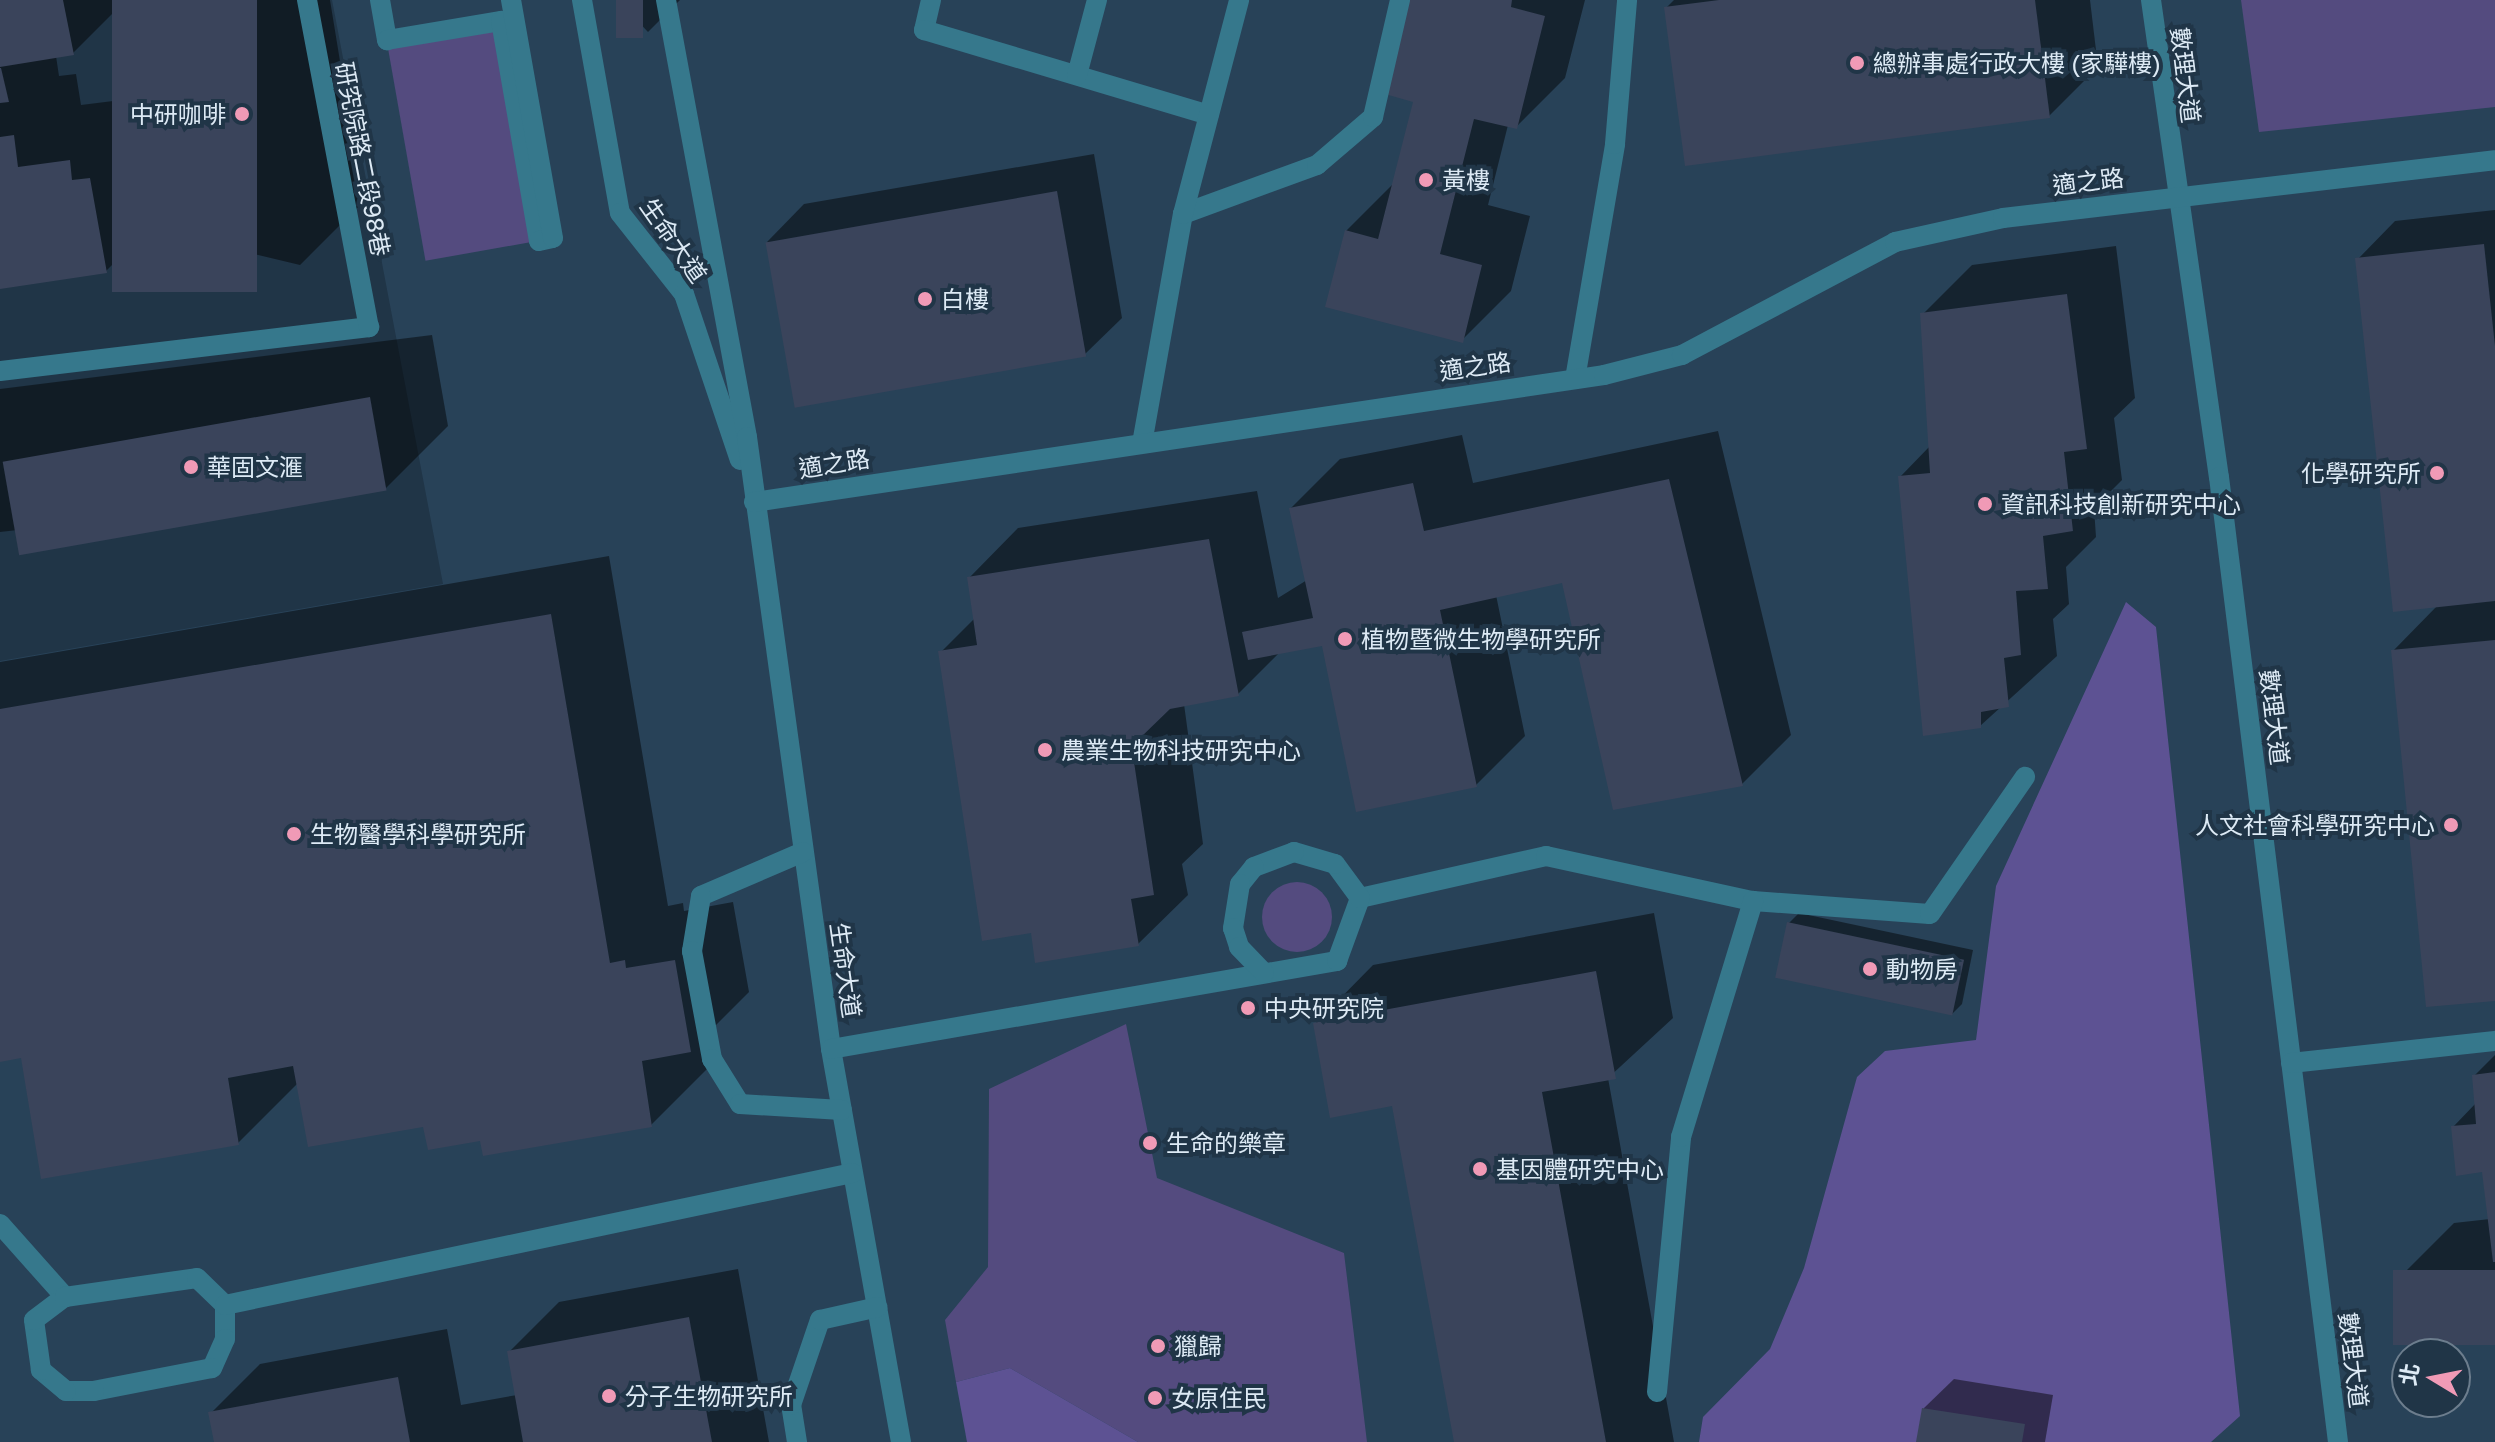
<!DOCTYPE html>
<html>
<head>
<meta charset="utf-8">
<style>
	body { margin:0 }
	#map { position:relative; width:2495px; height:1442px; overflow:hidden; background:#203547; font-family:"Golos Text","Noto Sans TC",sans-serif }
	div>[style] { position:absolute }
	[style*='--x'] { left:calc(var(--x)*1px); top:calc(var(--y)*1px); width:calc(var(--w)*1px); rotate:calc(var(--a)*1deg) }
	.built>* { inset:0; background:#284258 }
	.green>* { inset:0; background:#544b7f; transform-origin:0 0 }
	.round { border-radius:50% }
	.forest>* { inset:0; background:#5d5293 }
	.shadow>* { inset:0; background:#0007 }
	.building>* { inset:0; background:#3a445b; transform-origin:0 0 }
	.service>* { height:20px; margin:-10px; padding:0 10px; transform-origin:10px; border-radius:10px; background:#36788c }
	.pedestrian>* { height:20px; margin:-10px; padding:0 10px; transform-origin:10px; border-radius:10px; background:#36788c }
	.minor>* { height:20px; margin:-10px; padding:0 10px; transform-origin:10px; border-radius:10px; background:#36788c }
	.dots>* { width:22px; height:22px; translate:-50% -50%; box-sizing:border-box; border:4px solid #203547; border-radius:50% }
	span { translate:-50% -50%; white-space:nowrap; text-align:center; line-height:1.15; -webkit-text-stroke:8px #203547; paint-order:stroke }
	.poi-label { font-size:24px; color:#ddeaf5 }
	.left { translate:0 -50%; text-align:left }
	.right { translate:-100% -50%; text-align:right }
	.street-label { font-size:24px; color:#ddeaf5 }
	.north { position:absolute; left:2391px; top:1338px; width:80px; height:80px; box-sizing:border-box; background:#203547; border:2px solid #6c7d8d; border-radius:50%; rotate:280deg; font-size:22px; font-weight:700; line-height:32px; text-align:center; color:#ddeaf5 }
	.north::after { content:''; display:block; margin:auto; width:28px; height:36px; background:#f09ab6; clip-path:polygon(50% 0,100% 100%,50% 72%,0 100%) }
</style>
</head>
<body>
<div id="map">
	<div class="built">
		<div style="clip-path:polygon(evenodd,332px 0,2495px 0,2495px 1442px,0 1442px,0 661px,443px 584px,332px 0,2407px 1354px,2455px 1354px,2455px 1402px,2407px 1402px,2407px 1354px)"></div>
	</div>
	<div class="green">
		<div style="clip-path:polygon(2241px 0,2495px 0,2495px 107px,2259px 132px)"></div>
		<div style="left:501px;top:21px;width:223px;height:116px;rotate:80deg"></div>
		<div class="round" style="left:1262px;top:882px;width:70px;height:70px"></div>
		<div style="clip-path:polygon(1126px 1024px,1157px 1178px,1344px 1253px,1367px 1442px,1138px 1442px,1010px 1368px,956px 1382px,945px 1320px,988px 1267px,989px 1089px)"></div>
	</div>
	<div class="forest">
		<div style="clip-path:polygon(2126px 602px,2156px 627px,2240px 1416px,2211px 1442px,1699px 1442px,1703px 1417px,1770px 1349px,1804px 1268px,1857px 1077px,1885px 1051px,1976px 1040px,1996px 886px)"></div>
		<div style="clip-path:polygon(1010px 1368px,1138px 1442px,967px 1442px,956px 1382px)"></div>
	</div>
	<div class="shadow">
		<div style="clip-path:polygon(evenodd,0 0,330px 0,363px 202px,300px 265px,148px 229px,106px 271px,0 287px,0 0,116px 10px,129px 99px,81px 105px,76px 74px,59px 76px,56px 56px,73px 53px,116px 10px)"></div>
		<div style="clip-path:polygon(618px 0,680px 0,648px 32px)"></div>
		<div style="clip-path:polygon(1411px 0,1585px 0,1565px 78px,1516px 127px,1508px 125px,1488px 205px,1530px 216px,1511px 291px,1462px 340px,1346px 231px,1395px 182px,1416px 100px)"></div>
		<div style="clip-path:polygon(1674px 0,2090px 0,2098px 67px,2049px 116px,1666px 8px)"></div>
		<div style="clip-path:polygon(1094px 154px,1122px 318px,1084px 355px,767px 242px,804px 204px)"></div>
		<div style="clip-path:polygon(2495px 210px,2495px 999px,2393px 651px,2438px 605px,2358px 259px,2395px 221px)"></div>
		<div style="clip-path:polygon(2116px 246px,2135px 398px,2114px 418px,2122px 480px,2094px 508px,2096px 537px,2066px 567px,2069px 604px,2053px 619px,2057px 656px,1980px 726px,1900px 477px,1930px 446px,1923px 314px,1972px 265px)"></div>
		<div style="clip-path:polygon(432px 335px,448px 426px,385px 489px,0 532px,0 389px)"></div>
		<div style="clip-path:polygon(1718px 431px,1791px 735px,1742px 784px,1563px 581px,1496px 595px,1525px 736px,1476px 785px,1323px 644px,1280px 652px,1238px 694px,1184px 704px,1203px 844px,1182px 864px,1188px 895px,1138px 944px,1033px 931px,941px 652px,975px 618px,969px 578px,1018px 528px,1257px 491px,1278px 598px,1307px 580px,1291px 508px,1340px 459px,1462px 435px,1473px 483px)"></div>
		<div style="clip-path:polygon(609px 556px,668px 906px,683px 903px,684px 911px,733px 902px,749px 992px,705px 1036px,710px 1066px,651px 1125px,482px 1138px,298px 1083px,238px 1143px,22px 1056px,0 1060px,0 662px)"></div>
		<div style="clip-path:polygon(1654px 913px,1673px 1018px,1608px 1078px,1674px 1442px,1455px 1442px,1394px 1104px,1315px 1024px,1373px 965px)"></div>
		<div style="clip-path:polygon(1799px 913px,1973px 950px,1962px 1004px,1952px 1014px,1789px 923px)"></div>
		<div style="clip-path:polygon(2495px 1055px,2495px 1343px,2396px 1281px,2454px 1223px,2490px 1219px,2484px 1170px,2453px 1127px,2476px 1103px,2474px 1076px)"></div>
		<div style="clip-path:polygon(738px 1269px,769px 1442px,216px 1442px,211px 1413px,260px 1364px,447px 1329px,461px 1405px,517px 1395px,509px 1352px,559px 1302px)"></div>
		<div style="clip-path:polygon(1954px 1379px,2053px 1395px,2045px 1442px,1919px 1442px,1924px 1408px)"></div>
	</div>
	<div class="building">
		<div style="clip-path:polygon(0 0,63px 0,74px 55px,0 67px)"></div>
		<div style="left:112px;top:0;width:145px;height:292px"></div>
		<div style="left:616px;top:0;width:27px;height:38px"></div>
		<div style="clip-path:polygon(1409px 0,1512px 0,1511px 7px,1545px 16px,1517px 129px,1474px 119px,1440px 254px,1482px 265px,1463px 343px,1325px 307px,1345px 230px,1378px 239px,1413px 102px,1385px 94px)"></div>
		<div style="clip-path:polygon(1719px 0,2035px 0,2050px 118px,1685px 166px,1664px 7px)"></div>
		<div style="clip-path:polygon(0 68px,1px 68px,9px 102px,0 103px)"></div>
		<div style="clip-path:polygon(14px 135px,18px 167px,70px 160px,72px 180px,90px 178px,107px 273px,0 289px,0 137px)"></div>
		<div style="left:1057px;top:191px;width:168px;height:296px;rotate:80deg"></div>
		<div style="clip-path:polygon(2484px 244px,2495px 346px,2495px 601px,2393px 612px,2355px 258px)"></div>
		<div style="clip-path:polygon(2067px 294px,2087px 449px,2064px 452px,2073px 531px,2043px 536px,2048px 589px,2016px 591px,2021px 655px,2004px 658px,2009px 707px,1981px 712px,1981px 728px,1923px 736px,1898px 476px,1930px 473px,1920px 313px)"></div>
		<div style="left:370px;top:397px;width:95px;height:373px;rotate:80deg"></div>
		<div style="clip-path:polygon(1669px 479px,1743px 786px,1613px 810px,1562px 583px,1440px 610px,1477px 787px,1356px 812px,1322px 646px,1248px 660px,1242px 632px,1313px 618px,1289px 508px,1413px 483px,1424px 531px)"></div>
		<div style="clip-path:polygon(1209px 539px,1239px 696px,1170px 709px,1139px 739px,1134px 762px,1154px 895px,1131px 899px,1139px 946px,1035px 963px,1031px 933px,982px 941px,938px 651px,977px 645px,967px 577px)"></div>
		<div style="clip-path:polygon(551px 614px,610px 963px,625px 960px,626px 968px,675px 960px,691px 1052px,642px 1061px,652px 1127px,483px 1156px,480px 1141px,428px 1150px,423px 1127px,308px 1147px,293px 1066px,228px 1078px,239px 1145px,41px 1179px,21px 1058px,0 1062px,0 709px)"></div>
		<div style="clip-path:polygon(2495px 640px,2495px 1001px,2426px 1007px,2391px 650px)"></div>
		<div style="left:1787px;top:922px;width:181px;height:57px;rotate:12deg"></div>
		<div style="clip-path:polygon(1596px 971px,1616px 1079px,1542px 1092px,1606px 1442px,1454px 1442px,1392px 1106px,1330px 1118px,1313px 1023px)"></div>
		<div style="clip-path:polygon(2495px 1072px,2495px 1262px,2493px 1262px,2482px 1172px,2456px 1176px,2451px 1126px,2476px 1124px,2472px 1075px)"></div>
		<div style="left:2495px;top:1270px;width:75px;height:102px;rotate:90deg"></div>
		<div style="clip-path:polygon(689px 1317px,712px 1442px,523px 1442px,507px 1351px)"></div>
		<div style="clip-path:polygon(398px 1377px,410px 1442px,214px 1442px,208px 1412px)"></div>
		<div style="clip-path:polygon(1922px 1408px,2025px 1424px,2022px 1442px,1916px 1442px)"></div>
	</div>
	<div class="service">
		<div style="--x:582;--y:0;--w:216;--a:79.9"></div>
		<div style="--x:620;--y:213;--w:103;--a:51.7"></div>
		<div style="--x:684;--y:294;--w:175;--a:71.4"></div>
		<div style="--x:666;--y:0;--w:444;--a:79.5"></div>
		<div style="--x:747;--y:437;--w:618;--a:82.18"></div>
		<div style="--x:831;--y:1049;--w:399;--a:79.9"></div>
		<div style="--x:931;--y:0;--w:31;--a:103"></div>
		<div style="--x:924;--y:30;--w:297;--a:16.6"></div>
		<div style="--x:2151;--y:0;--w:482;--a:81.9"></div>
		<div style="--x:2219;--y:477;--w:972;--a:82.97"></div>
		<div style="--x:1077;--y:75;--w:78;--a:-75.1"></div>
		<div style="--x:1183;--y:214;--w:143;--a:-20.1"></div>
		<div style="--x:1317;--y:165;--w:74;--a:-40.6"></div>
		<div style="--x:1373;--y:117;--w:120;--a:-77"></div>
		<div style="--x:0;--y:371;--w:372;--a:-6.8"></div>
		<div style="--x:1575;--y:379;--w:238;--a:-80.3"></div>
		<div style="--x:1615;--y:144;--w:144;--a:-85.2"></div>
		<div style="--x:1143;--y:438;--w:228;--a:-79.9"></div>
		<div style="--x:1183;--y:214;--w:221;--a:-75.3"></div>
		<div style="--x:754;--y:502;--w:859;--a:-8.5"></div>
		<div style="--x:1604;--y:375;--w:81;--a:-14.4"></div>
		<div style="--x:1682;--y:355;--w:241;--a:-27.9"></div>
		<div style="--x:1895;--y:242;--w:111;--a:-12.5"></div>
		<div style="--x:2003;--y:218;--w:495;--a:-6.7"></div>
		<div style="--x:1360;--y:898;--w:191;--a:-12.7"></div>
		<div style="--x:1546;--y:856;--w:212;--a:12.3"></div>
		<div style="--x:1753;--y:901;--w:177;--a:4.2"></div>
		<div style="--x:1930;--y:914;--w:167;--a:-55.3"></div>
		<div style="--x:831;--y:1049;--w:514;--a:-9.87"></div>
		<div style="--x:1337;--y:961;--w:67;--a:-69.9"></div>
		<div style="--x:1360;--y:898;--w:42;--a:-126.3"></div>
		<div style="--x:1335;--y:864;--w:43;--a:-163.7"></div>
		<div style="--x:1294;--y:852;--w:43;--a:159.4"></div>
		<div style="--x:1254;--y:867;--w:22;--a:129"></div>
		<div style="--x:1240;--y:884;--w:45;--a:99"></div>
		<div style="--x:1233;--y:928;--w:20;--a:72"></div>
		<div style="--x:1239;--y:947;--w:36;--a:46"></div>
		<div style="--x:2291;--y:1063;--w:205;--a:-6.2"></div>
		<div style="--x:0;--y:1224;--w:98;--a:48.3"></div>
		<div style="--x:225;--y:1305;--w:34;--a:90"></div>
		<div style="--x:225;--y:1339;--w:32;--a:114"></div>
		<div style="--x:212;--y:1368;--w:120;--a:169"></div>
		<div style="--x:94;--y:1391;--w:28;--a:180"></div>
		<div style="--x:66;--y:1391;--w:33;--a:-140"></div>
		<div style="--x:41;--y:1370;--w:50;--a:-98"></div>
		<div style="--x:34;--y:1320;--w:39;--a:-37"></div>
		<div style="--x:65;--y:1297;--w:133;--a:-8.2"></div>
		<div style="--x:197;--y:1278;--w:39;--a:44"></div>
		<div style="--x:225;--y:1305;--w:641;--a:-11.89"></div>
		<div style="--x:1657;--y:1392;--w:256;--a:-84.6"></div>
		<div style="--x:1681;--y:1137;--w:247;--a:-73"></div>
	</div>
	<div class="pedestrian">
		<div style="--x:380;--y:0;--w:41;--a:80.1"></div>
		<div style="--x:387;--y:40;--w:116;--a:-9.5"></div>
		<div style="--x:501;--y:21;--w:223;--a:80.2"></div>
		<div style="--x:539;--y:241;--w:14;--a:-12"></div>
		<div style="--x:553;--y:238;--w:242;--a:-100"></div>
	</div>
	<div class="minor">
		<div style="--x:307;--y:0;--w:333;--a:79.3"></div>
		<div style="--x:803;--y:852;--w:111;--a:156.7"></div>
		<div style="--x:701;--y:896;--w:56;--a:99.3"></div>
		<div style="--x:692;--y:951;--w:110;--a:79.5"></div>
		<div style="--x:712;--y:1059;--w:53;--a:58.1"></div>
		<div style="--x:740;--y:1104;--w:102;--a:3.4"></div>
		<div style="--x:797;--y:1442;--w:37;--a:-99"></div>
		<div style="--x:791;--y:1405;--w:90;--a:-71.2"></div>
		<div style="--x:820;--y:1320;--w:59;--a:-12.6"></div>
	</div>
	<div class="dots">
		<div style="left:1857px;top:63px;background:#f09ab6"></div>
		<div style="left:242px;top:114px;background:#f09ab6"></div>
		<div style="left:1426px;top:180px;background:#f09ab6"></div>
		<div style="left:925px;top:299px;background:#f09ab6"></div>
		<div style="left:191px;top:467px;background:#f09ab6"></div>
		<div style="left:2437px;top:473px;background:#f09ab6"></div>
		<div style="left:1985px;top:504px;background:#f09ab6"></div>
		<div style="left:1345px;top:639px;background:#f09ab6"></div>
		<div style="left:1045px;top:750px;background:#f09ab6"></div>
		<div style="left:2451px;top:825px;background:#f09ab6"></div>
		<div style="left:294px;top:834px;background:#f09ab6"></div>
		<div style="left:1870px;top:969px;background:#f09ab6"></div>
		<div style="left:1248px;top:1008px;background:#f09ab6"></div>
		<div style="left:1150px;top:1143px;background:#f09ab6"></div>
		<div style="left:1480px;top:1169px;background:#f09ab6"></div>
		<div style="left:1158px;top:1346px;background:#f09ab6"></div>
		<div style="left:609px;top:1396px;background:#f09ab6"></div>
		<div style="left:1155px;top:1398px;background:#f09ab6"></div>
	</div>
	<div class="poi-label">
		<span class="left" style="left:1873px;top:63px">總辦事處行政大樓 (家驊樓)</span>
		<span class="right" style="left:226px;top:114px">中研咖啡</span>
		<span class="left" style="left:1442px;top:180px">黃樓</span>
		<span class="left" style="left:941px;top:299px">白樓</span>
		<span class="left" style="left:207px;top:467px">華固文滙</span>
		<span class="right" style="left:2421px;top:473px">化學研究所</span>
		<span class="left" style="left:2001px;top:504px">資訊科技創新研究中心</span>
		<span class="left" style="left:1361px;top:639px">植物暨微生物學研究所</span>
		<span class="left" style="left:1061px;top:750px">農業生物科技研究中心</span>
		<span class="right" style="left:2435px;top:825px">人文社會科學研究中心</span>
		<span class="left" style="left:310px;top:834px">生物醫學科學研究所</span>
		<span class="left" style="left:1886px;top:969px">動物房</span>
		<span class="left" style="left:1264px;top:1008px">中央研究院</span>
		<span class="left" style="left:1166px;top:1143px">生命的樂章</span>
		<span class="left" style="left:1496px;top:1169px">基因體研究中心</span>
		<span class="left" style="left:1174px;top:1346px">獵歸</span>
		<span class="left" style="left:625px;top:1396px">分子生物研究所</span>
		<span class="left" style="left:1171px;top:1398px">女原住民</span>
	</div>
	<div class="street-label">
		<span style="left:2186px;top:75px;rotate:83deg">數理大道</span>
		<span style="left:363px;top:159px;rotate:79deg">研究院路二段98巷</span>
		<span style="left:2088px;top:181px;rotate:-7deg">適之路</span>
		<span style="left:674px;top:240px;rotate:55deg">生命大道</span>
		<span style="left:1475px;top:366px;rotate:-8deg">適之路</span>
		<span style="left:834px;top:463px;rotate:-9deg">適之路</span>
		<span style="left:2275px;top:717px;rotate:83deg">數理大道</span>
		<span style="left:846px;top:970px;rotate:82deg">生命大道</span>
		<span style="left:2354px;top:1360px;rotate:83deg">數理大道</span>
	</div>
	<div class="north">北</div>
</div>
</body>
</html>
